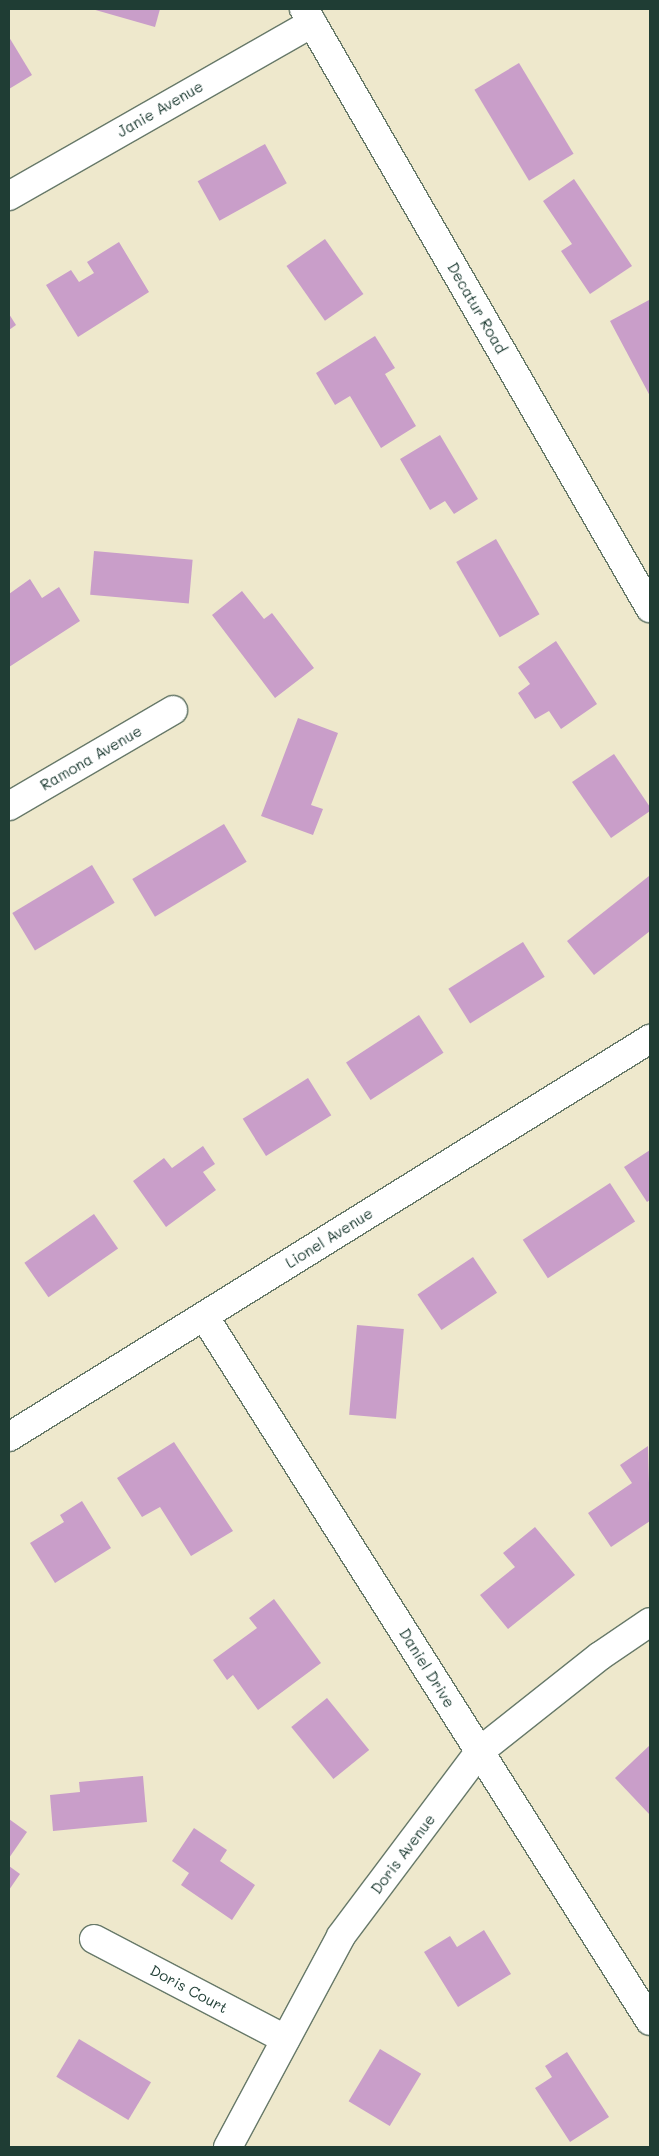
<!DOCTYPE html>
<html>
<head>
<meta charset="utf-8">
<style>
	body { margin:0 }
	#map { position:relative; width:659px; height:2156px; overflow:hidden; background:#eee8cc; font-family:Mali,sans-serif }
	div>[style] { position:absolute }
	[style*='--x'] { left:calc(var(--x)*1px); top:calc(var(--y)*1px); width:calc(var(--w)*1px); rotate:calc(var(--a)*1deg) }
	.building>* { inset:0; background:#c99ec9; transform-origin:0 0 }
	.roads { filter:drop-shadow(1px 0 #677969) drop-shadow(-1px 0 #677969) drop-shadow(0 1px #677969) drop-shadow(0 -1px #677969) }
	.street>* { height:28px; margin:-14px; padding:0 14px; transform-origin:14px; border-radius:14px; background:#fff }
	.secondary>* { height:28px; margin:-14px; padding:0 14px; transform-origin:14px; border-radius:14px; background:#fff }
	span { translate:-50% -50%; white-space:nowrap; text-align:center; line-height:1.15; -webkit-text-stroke:5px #fff; paint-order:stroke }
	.street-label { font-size:15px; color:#1f3d34 }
	.frame { position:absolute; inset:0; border:10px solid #1f3d34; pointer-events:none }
</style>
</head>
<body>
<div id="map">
	<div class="building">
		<div style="clip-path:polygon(92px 9px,160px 9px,155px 27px)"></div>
		<div style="clip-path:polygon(9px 37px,32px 75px,9px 89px)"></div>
		<div style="left:519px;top:63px;width:106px;height:52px;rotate:59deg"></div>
		<div style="left:265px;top:144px;width:45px;height:77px;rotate:61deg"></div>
		<div style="clip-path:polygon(574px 179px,632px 266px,590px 294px,561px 251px,572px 244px,543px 201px)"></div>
		<div style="left:325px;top:239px;width:67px;height:47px;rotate:55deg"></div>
		<div style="clip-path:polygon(119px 242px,149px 292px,78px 337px,46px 285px,71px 270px,79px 282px,94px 273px,87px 262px)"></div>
		<div style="clip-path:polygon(649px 300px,650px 303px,650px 396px,610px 321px)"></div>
		<div style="clip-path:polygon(9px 314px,16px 325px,9px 330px)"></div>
		<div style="clip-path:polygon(375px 336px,395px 368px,385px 374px,416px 426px,381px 448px,350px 396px,335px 405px,316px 373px)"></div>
		<div style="clip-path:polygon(440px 435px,478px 499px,454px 514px,445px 501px,430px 510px,400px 459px)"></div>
		<div style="left:496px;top:539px;width:87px;height:46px;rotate:60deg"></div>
		<div style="left:94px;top:551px;width:99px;height:44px;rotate:5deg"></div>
		<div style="clip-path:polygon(30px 579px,42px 598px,59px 587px,80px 621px,9px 667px,9px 594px)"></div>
		<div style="clip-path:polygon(242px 591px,264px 619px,272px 613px,314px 668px,275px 698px,212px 615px)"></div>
		<div style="clip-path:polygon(556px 641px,597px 704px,561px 729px,549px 711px,535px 719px,518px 693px,530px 684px,518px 667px)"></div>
		<div style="clip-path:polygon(298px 718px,338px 733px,311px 805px,323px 809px,313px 835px,261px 816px)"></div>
		<div style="clip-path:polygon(614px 754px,650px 807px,650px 811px,611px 838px,572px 782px)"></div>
		<div style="left:224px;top:824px;width:44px;height:107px;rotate:59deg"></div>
		<div style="left:92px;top:865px;width:44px;height:93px;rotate:59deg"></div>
		<div style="clip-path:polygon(649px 876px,650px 931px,594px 975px,567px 941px)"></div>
		<div style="left:523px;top:942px;width:41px;height:88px;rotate:58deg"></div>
		<div style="left:419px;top:1015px;width:45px;height:87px;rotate:57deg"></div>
		<div style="left:308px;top:1078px;width:44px;height:77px;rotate:58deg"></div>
		<div style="clip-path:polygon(203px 1146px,215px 1164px,203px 1172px,216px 1190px,166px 1227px,133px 1181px,164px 1158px,172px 1168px)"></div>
		<div style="clip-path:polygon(650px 1150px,650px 1200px,647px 1202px,624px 1167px)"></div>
		<div style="left:610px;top:1183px;width:46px;height:104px;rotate:57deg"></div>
		<div style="left:94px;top:1214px;width:42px;height:85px;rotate:55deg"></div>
		<div style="left:473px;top:1257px;width:43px;height:67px;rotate:56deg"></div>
		<div style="left:357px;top:1325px;width:47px;height:90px;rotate:5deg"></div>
		<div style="clip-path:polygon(174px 1442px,233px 1531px,191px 1556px,160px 1507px,142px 1517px,117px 1478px)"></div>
		<div style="clip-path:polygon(648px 1446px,650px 1521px,611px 1547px,588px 1513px,632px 1483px,620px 1465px)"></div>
		<div style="clip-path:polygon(82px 1501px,111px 1548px,55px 1583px,30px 1543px,64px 1522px,60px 1515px)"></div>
		<div style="clip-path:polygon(535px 1527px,575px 1575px,508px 1629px,480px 1595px,515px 1567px,503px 1553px)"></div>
		<div style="clip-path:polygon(274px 1599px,321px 1663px,258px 1710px,233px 1675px,227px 1680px,213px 1660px,257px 1628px,249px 1618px)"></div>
		<div style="left:327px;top:1698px;width:67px;height:46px;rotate:51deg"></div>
		<div style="clip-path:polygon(650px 1745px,650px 1815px,615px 1778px)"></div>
		<div style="clip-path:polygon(143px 1776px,147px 1822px,53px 1831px,50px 1795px,80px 1792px,79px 1782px)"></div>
		<div style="clip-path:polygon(9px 1819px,27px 1832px,9px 1858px)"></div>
		<div style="clip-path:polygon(194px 1828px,227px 1850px,220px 1861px,255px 1885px,232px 1920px,181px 1885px,189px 1873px,172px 1861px)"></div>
		<div style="clip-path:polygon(9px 1866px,20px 1874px,9px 1890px)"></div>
		<div style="clip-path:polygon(484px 1930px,511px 1974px,458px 2007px,424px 1952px,450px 1936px,457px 1947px)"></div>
		<div style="left:79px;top:2039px;width:84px;height:44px;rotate:31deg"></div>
		<div style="left:380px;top:2049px;width:48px;height:61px;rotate:31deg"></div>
		<div style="clip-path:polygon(567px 2052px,609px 2117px,570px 2142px,535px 2088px,552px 2077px,545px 2066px)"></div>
	</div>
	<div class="roads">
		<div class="street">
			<div style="--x:304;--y:9;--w:692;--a:59.99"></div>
			<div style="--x:9;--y:196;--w:349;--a:-29.7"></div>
			<div style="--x:9;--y:806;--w:190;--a:-30.3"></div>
			<div style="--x:204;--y:1316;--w:834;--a:57.68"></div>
			<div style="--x:9;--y:1437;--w:755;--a:-31.84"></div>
			<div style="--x:94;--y:1939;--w:216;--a:27.6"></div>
		</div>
		<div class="secondary">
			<div style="--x:228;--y:2147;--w:239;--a:-61.8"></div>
			<div style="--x:341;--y:1936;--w:231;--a:-53.1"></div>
			<div style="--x:480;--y:1751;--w:153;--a:-38.4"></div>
			<div style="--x:600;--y:1656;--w:60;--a:-34.2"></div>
		</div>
	</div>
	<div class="street-label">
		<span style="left:160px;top:109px;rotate:-30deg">Janie Avenue</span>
		<span style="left:477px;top:308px;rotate:60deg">Decatur Road</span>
		<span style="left:91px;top:758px;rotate:-30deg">Ramona Avenue</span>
		<span style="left:329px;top:1238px;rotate:-32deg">Lionel Avenue</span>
		<span style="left:427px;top:1668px;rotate:58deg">Daniel Drive</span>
		<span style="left:403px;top:1854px;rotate:-53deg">Doris Avenue</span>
		<span style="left:189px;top:1989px;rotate:28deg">Doris Court</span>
	</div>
	<div class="frame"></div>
</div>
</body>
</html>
